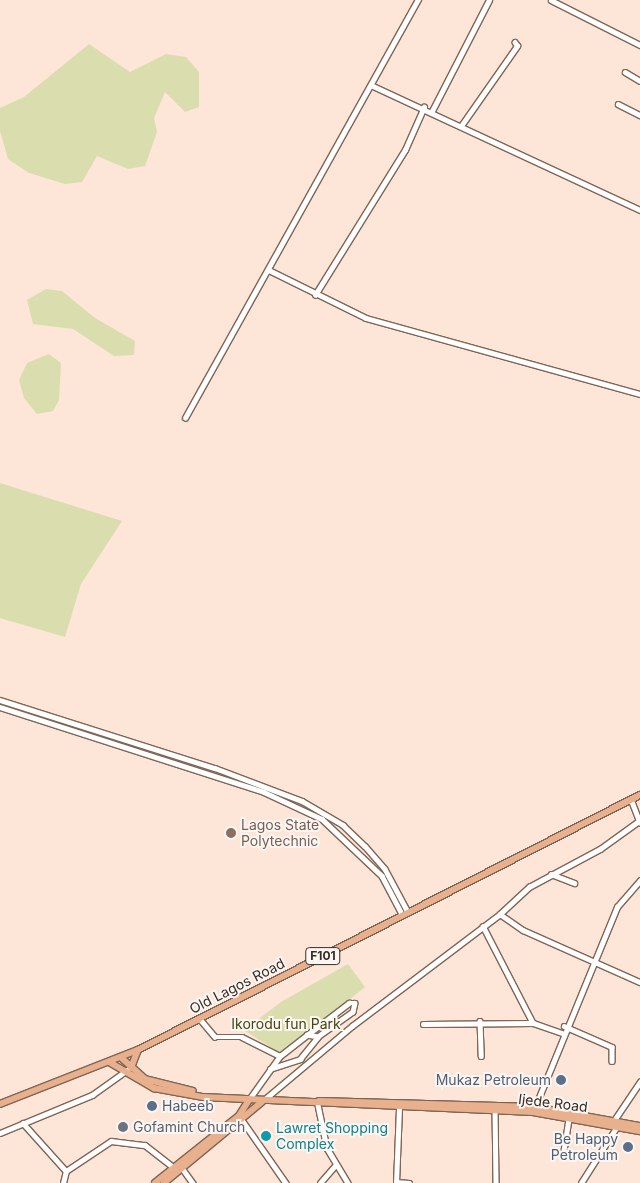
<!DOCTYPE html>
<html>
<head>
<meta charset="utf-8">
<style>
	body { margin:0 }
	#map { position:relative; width:640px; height:1183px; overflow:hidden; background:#fde5d7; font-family:Inter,sans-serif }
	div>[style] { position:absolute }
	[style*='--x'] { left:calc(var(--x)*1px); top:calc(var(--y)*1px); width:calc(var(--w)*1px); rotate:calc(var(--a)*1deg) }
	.green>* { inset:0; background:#dadeaf }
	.roads { filter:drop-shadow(1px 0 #7f6555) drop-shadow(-1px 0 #7f6555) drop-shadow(0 1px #7f6555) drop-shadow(0 -1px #7f6555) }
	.minor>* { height:4.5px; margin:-2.25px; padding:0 2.25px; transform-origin:2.25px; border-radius:2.25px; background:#fff }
	.major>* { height:5.5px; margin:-2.75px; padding:0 2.75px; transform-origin:2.75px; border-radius:2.75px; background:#e9b08e }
	.dots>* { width:14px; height:14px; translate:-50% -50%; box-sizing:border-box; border:2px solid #fcf6f3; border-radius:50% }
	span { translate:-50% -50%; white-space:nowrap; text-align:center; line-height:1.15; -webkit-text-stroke:4px #fcf6f3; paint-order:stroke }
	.shield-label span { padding:1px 4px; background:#fcf6f3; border:1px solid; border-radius:4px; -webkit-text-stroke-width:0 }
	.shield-label { font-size:12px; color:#382d26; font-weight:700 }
	.education-label { font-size:14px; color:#785e54 }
	.left { translate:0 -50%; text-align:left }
	.street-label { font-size:14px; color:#382d26 }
	.park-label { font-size:14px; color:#44460f }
	.service-label { font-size:14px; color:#4e5e75 }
	.right { translate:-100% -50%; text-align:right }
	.worship-label { font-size:14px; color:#5b616d }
	.culture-label { font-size:14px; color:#0d838f }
</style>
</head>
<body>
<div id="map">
	<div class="green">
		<div style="clip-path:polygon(89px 44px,130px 72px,166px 54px,186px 57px,199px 72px,199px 107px,185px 112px,165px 92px,154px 118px,157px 132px,145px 166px,128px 169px,97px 156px,82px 182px,65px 184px,29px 173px,8px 159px,0 131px,0 108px,24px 97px)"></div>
		<div style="clip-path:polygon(46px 289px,62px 291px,95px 318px,135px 341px,134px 355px,114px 356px,73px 329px,33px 324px,27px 300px)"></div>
		<div style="clip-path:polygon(49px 354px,61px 363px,59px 400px,53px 411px,37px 414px,24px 398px,19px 380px,27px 363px)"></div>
		<div style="clip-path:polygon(0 483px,122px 521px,81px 584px,65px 637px,0 618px)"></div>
		<div style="clip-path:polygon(348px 964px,365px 987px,281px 1054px,244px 1030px,281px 1002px)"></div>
	</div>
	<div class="roads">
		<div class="minor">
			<div style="--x:551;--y:0;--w:100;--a:26.8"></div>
			<div style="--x:625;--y:72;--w:17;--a:31"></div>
			<div style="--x:371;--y:85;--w:297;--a:24.9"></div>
			<div style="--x:618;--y:104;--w:25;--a:27"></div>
			<div style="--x:432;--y:111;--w:125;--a:-62.8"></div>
			<div style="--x:461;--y:126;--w:98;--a:-55"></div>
			<div style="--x:517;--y:46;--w:4;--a:-124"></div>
			<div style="--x:269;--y:270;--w:108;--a:26.3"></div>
			<div style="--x:366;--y:318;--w:284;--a:15.5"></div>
			<div style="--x:315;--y:295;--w:171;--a:-58.2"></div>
			<div style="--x:405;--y:150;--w:47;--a:-66.2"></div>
			<div style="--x:185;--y:418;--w:479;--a:-60.9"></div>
			<div style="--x:0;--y:700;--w:225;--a:17.6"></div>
			<div style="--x:215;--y:768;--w:93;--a:20.8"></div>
			<div style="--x:302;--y:801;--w:48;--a:30.3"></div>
			<div style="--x:343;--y:825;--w:30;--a:44"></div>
			<div style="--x:365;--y:846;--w:30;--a:49"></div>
			<div style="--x:385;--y:869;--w:49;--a:61.9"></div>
			<div style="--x:0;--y:707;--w:277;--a:17.8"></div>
			<div style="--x:264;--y:792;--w:64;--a:25"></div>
			<div style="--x:322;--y:819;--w:83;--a:43.5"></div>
			<div style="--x:382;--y:876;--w:43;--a:62.2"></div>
			<div style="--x:631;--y:799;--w:25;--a:69"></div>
			<div style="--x:551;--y:874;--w:25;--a:21"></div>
			<div style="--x:500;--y:914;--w:28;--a:35"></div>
			<div style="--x:523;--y:930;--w:128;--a:24"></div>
			<div style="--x:483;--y:926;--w:109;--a:62.7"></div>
			<div style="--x:200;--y:1019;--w:23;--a:50"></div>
			<div style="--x:215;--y:1037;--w:27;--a:0"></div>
			<div style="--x:242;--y:1037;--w:42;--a:26.6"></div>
			<div style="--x:480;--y:1021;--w:35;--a:88"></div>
			<div style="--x:423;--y:1024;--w:110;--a:-0.5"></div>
			<div style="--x:533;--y:1023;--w:31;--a:19"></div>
			<div style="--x:564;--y:1026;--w:52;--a:23.6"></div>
			<div style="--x:612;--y:1047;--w:14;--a:90"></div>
			<div style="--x:270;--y:1069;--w:32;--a:-18"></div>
			<div style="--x:300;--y:1059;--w:28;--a:-51"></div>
			<div style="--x:250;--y:1098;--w:52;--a:-54.5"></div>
			<div style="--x:280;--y:1056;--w:34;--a:-38"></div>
			<div style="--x:307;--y:1035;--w:53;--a:-37.3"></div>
			<div style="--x:349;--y:1003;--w:6;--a:0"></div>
			<div style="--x:355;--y:1003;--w:9;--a:103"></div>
			<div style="--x:353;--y:1012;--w:43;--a:144.5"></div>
			<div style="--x:318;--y:1037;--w:11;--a:-170"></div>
			<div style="--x:265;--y:1099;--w:114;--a:-40"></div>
			<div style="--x:352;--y:1026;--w:186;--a:-37.1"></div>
			<div style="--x:500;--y:914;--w:40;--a:-43"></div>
			<div style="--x:529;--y:887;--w:81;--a:-28.2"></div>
			<div style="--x:600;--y:849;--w:48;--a:-35.7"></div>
			<div style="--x:318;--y:1105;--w:44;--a:78.2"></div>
			<div style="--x:327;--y:1148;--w:41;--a:59"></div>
			<div style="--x:535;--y:1107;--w:216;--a:-67.7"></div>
			<div style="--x:617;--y:907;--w:35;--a:-49"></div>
			<div style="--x:495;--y:1109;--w:74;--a:89.2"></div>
			<div style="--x:615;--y:1119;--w:45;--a:-56"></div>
			<div style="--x:242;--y:1120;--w:77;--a:55.1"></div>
			<div style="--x:23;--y:1123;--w:64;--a:48.1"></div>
			<div style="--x:0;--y:1133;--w:100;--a:-22.4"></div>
			<div style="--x:92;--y:1095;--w:43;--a:-35.5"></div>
			<div style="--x:563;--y:1154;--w:37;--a:-81"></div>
			<div style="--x:182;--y:1168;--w:19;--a:54"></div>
			<div style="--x:396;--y:1182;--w:13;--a:4"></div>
			<div style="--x:63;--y:1183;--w:12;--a:-76"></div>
			<div style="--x:66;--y:1171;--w:54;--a:-33.7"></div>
			<div style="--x:111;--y:1141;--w:34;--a:7"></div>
			<div style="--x:145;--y:1145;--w:37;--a:38"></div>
			<div style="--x:320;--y:1183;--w:23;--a:-49"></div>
			<div style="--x:396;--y:1183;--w:75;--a:-87.7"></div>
			<div style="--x:581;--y:1183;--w:69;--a:-57.5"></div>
		</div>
		<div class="major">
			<div style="--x:122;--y:1058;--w:31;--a:42"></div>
			<div style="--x:145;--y:1079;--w:49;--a:14"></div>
			<div style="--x:111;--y:1063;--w:50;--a:30.2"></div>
			<div style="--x:154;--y:1088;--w:50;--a:10.4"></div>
			<div style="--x:203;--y:1097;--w:330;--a:2.6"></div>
			<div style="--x:533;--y:1112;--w:109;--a:10.1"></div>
			<div style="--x:131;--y:1068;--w:19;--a:-69"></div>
			<div style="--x:319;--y:1101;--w:216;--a:1.6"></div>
			<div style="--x:535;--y:1107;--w:107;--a:10.3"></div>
			<div style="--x:0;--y:1104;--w:148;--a:-21.4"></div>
			<div style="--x:138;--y:1050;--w:563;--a:-26.93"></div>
			<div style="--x:155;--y:1183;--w:107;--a:-38.6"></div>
			<div style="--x:239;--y:1116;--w:19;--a:-58"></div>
			<div style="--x:164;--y:1183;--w:127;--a:-39.6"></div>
		</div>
	</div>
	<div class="dots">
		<div style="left:231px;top:833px;background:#8d6e63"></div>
		<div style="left:561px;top:1080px;background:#5c6f8a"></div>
		<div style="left:152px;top:1106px;background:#5c6f8a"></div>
		<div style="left:123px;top:1127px;background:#6b7280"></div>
		<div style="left:266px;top:1136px;background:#0f9aa8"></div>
		<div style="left:628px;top:1147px;background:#5c6f8a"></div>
	</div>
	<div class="shield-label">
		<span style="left:323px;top:956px">F101</span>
	</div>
	<div class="education-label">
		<span class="left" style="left:241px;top:833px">Lagos State<br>Polytechnic</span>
	</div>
	<div class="street-label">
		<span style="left:237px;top:986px;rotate:-27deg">Old Lagos Road</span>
		<span style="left:553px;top:1103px;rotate:7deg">Ijede Road</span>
	</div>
	<div class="park-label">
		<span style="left:286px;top:1024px">Ikorodu fun Park</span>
	</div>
	<div class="service-label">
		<span class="right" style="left:551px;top:1080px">Mukaz Petroleum</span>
		<span class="left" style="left:162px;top:1106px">Habeeb</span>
		<span class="right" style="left:618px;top:1147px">Be Happy<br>Petroleum</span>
	</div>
	<div class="worship-label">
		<span class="left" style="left:133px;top:1127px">Gofamint Church</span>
	</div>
	<div class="culture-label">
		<span class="left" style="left:276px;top:1136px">Lawret Shopping<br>Complex</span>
	</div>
</div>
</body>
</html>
